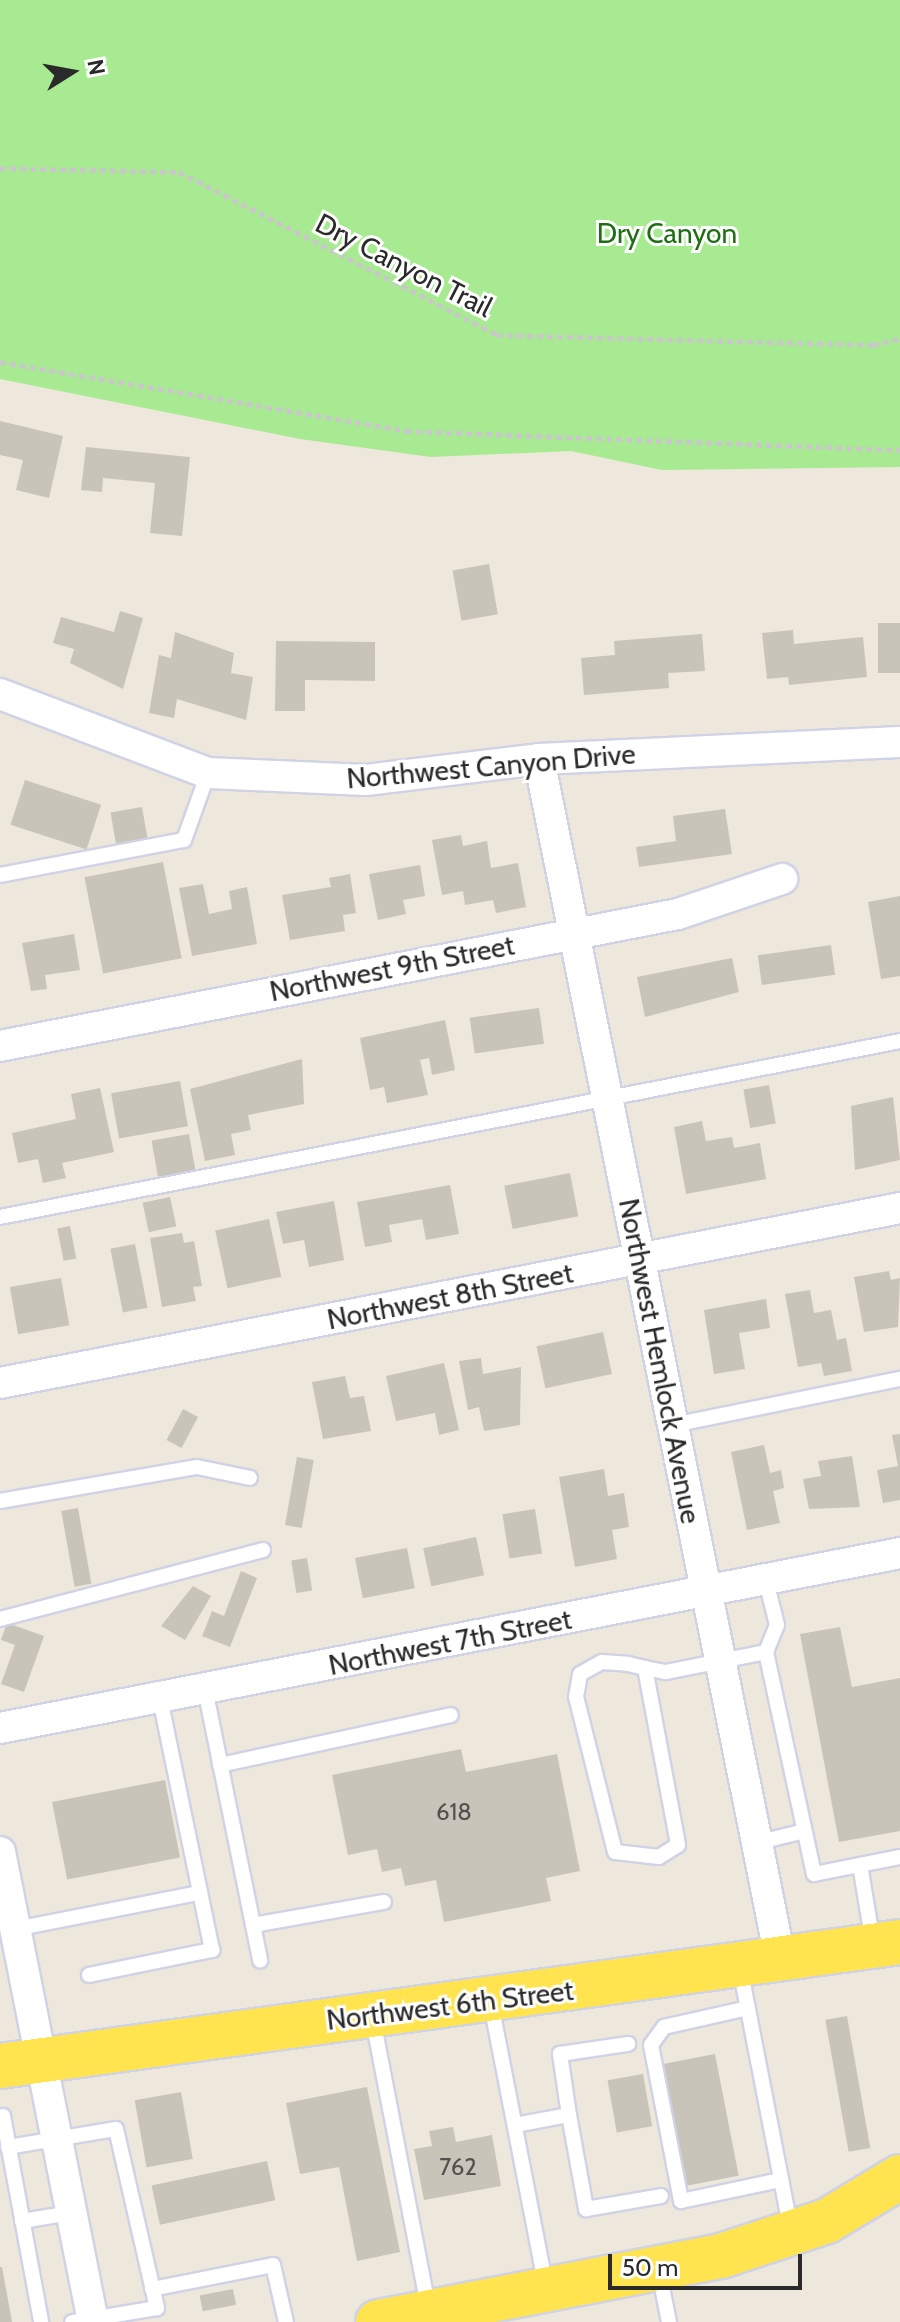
<!DOCTYPE html>
<html>
<head>
<meta charset="utf-8">
<style>
	body { margin:0 }
	#map { position:relative; width:900px; height:2322px; overflow:hidden; background:#eee7db; font-family:Cabin,sans-serif }
	div>[style] { position:absolute }
	[style*='--x'] { left:calc(var(--x)*1px); top:calc(var(--y)*1px); width:calc(var(--w)*1px); rotate:calc(var(--a)*1deg) }
	.green>* { inset:0; background:#a8ea91 }
	.building>* { inset:0; background:#c9c4ba; transform-origin:0 0 }
	.path>* { height:5px; margin-top:-2.5px; transform-origin:0; background:repeating-linear-gradient(90deg,#c8c8c8 0 6px,transparent 0 10px) }
	.roads { filter:drop-shadow(2px 0 #d0d2e5) drop-shadow(-2px 0 #d0d2e5) drop-shadow(0 2px #d0d2e5) drop-shadow(0 -2px #d0d2e5) }
	.lane>* { height:14px; margin:-7px; padding:0 7px; transform-origin:7px; border-radius:7px; background:#fff }
	.street>* { height:30px; margin:-15px; padding:0 15px; transform-origin:15px; border-radius:15px; background:#fff }
	.primary>* { height:44px; margin:-22px; padding:0 22px; transform-origin:22px; border-radius:22px; background:#ffe44f }
	span { translate:-50% -50%; white-space:nowrap; text-align:center; line-height:1.15; -webkit-text-stroke:6px #fff; paint-order:stroke }
	.number-label { font-size:24px; color:#52504e }
	.number-label span { -webkit-text-stroke-width:0 }
	.park-label { font-size:28px; color:#1e6f12 }
	.street-label { font-size:28px; color:#2a2a2a }
	.north { position:absolute; left:32px; top:32px; width:80px; height:80px; -webkit-text-stroke:6px #fff; paint-order:stroke; rotate:79deg; font-size:22px; font-weight:700; line-height:32px; text-align:center; color:#2a2a2a }
	.north::after { content:''; display:block; margin:auto; width:28px; height:36px; background:#2a2a2a; clip-path:polygon(50% 0,100% 100%,50% 72%,0 100%) }
	.scale { position:absolute; left:608px; top:2254px; width:194px; height:36px; box-sizing:border-box; border:4px solid #2a2a2a; border-top:0; padding-left:10px; font-size:24px; line-height:28px; white-space:nowrap; color:#2a2a2a; -webkit-text-stroke:6px #fff; paint-order:stroke }
</style>
</head>
<body>
<div id="map">
	<div class="green">
		<div style="clip-path:polygon(0 0,900px 0,900px 467px,662px 470px,571px 451px,431px 457px,300px 439px,0 379px)"></div>
	</div>
	<div class="building">
		<div style="clip-path:polygon(0 421px,63px 436px,49px 498px,16px 490px,23px 460px,0 455px)"></div>
		<div style="clip-path:polygon(86px 447px,190px 457px,182px 536px,150px 533px,155px 483px,103px 478px,102px 492px,81px 490px)"></div>
		<div style="left:489px;top:564px;width:51px;height:37px;rotate:80deg"></div>
		<div style="clip-path:polygon(120px 611px,143px 618px,123px 689px,70px 663px,74px 649px,53px 643px,61px 617px,114px 632px)"></div>
		<div style="left:900px;top:623px;width:50px;height:22px;rotate:90deg"></div>
		<div style="clip-path:polygon(793px 630px,794px 644px,863px 637px,867px 677px,789px 685px,788px 677px,767px 679px,762px 633px)"></div>
		<div style="clip-path:polygon(175px 632px,234px 653px,231px 673px,253px 677px,246px 720px,177px 699px,174px 718px,149px 713px,159px 655px,171px 658px)"></div>
		<div style="clip-path:polygon(702px 634px,705px 671px,668px 673px,669px 688px,584px 695px,581px 658px,615px 655px,614px 641px)"></div>
		<div style="clip-path:polygon(276px 641px,375px 642px,375px 681px,305px 680px,305px 711px,275px 711px)"></div>
		<div style="left:25px;top:780px;width:80px;height:47px;rotate:18deg"></div>
		<div style="left:142px;top:807px;width:36px;height:32px;rotate:80deg"></div>
		<div style="clip-path:polygon(725px 809px,732px 854px,639px 867px,636px 847px,676px 841px,673px 816px)"></div>
		<div style="clip-path:polygon(461px 835px,463px 846px,487px 841px,491px 868px,518px 863px,526px 907px,496px 913px,493px 900px,465px 905px,463px 891px,442px 895px,432px 840px)"></div>
		<div style="left:163px;top:862px;width:98px;height:80px;rotate:79deg"></div>
		<div style="clip-path:polygon(420px 865px,425px 896px,403px 900px,406px 914px,378px 920px,369px 874px)"></div>
		<div style="clip-path:polygon(350px 874px,356px 913px,343px 915px,345px 931px,290px 940px,282px 895px,331px 887px,329px 878px)"></div>
		<div style="clip-path:polygon(203px 884px,209px 914px,232px 909px,229px 891px,247px 887px,257px 944px,192px 956px,179px 888px)"></div>
		<div style="clip-path:polygon(900px 896px,900px 976px,881px 979px,868px 902px)"></div>
		<div style="clip-path:polygon(74px 934px,80px 970px,45px 975px,47px 989px,31px 991px,22px 943px)"></div>
		<div style="left:831px;top:945px;width:30px;height:74px;rotate:82deg"></div>
		<div style="clip-path:polygon(732px 958px,739px 992px,645px 1017px,637px 977px)"></div>
		<div style="left:539px;top:1008px;width:36px;height:70px;rotate:82deg"></div>
		<div style="clip-path:polygon(445px 1020px,455px 1070px,432px 1075px,429px 1058px,420px 1060px,428px 1095px,387px 1103px,384px 1087px,370px 1090px,360px 1038px)"></div>
		<div style="clip-path:polygon(302px 1059px,304px 1104px,248px 1115px,251px 1130px,231px 1134px,235px 1155px,205px 1161px,190px 1089px)"></div>
		<div style="left:180px;top:1081px;width:46px;height:70px;rotate:80deg"></div>
		<div style="left:769px;top:1085px;width:39px;height:26px;rotate:80deg"></div>
		<div style="clip-path:polygon(100px 1088px,114px 1152px,62px 1163px,66px 1178px,43px 1183px,38px 1159px,18px 1163px,12px 1133px,76px 1119px,71px 1094px)"></div>
		<div style="clip-path:polygon(893px 1097px,900px 1160px,855px 1170px,851px 1106px)"></div>
		<div style="clip-path:polygon(702px 1121px,706px 1141px,732px 1137px,734px 1148px,760px 1143px,766px 1179px,686px 1194px,674px 1127px)"></div>
		<div style="left:189px;top:1134px;width:39px;height:38px;rotate:80deg"></div>
		<div style="left:570px;top:1173px;width:44px;height:67px;rotate:79deg"></div>
		<div style="clip-path:polygon(450px 1185px,459px 1234px,426px 1240px,422px 1219px,389px 1225px,392px 1242px,365px 1247px,357px 1202px)"></div>
		<div style="left:170px;top:1197px;width:30px;height:28px;rotate:78deg"></div>
		<div style="clip-path:polygon(334px 1201px,344px 1260px,309px 1267px,304px 1240px,283px 1244px,276px 1212px)"></div>
		<div style="left:269px;top:1219px;width:59px;height:55px;rotate:78deg"></div>
		<div style="left:70px;top:1226px;width:33px;height:13px;rotate:79deg"></div>
		<div style="clip-path:polygon(182px 1233px,184px 1243px,194px 1241px,202px 1286px,193px 1287px,196px 1301px,162px 1307px,150px 1238px)"></div>
		<div style="left:135px;top:1244px;width:65px;height:25px;rotate:79deg"></div>
		<div style="clip-path:polygon(889px 1271px,891px 1280px,900px 1278px,898px 1327px,864px 1332px,854px 1277px)"></div>
		<div style="left:61px;top:1278px;width:48px;height:52px;rotate:80deg"></div>
		<div style="clip-path:polygon(810px 1290px,814px 1313px,831px 1310px,837px 1340px,846px 1338px,852px 1371px,824px 1376px,821px 1363px,798px 1367px,785px 1294px)"></div>
		<div style="clip-path:polygon(766px 1299px,770px 1328px,739px 1333px,745px 1369px,714px 1374px,704px 1310px)"></div>
		<div style="left:603px;top:1332px;width:43px;height:68px;rotate:78deg"></div>
		<div style="clip-path:polygon(481px 1358px,483px 1374px,521px 1367px,520px 1425px,484px 1431px,479px 1407px,468px 1410px,459px 1361px)"></div>
		<div style="clip-path:polygon(444px 1363px,459px 1430px,439px 1435px,435px 1413px,396px 1421px,386px 1376px)"></div>
		<div style="clip-path:polygon(345px 1376px,350px 1398px,364px 1396px,371px 1431px,323px 1439px,312px 1382px)"></div>
		<div style="left:183px;top:1409px;width:17px;height:35px;rotate:28deg"></div>
		<div style="clip-path:polygon(900px 1434px,900px 1500px,883px 1503px,877px 1470px,898px 1466px,892px 1435px)"></div>
		<div style="clip-path:polygon(764px 1445px,770px 1473px,781px 1470px,784px 1488px,773px 1491px,780px 1523px,747px 1530px,731px 1452px)"></div>
		<div style="clip-path:polygon(852px 1456px,860px 1507px,809px 1509px,803px 1479px,821px 1476px,818px 1461px)"></div>
		<div style="left:297px;top:1457px;width:17px;height:69px;rotate:10deg"></div>
		<div style="clip-path:polygon(604px 1469px,608px 1496px,624px 1493px,629px 1527px,612px 1530px,617px 1559px,575px 1567px,559px 1477px)"></div>
		<div style="left:78px;top:1508px;width:77px;height:17px;rotate:80deg"></div>
		<div style="left:535px;top:1509px;width:45px;height:33px;rotate:81deg"></div>
		<div style="left:476px;top:1537px;width:39px;height:54px;rotate:78deg"></div>
		<div style="left:407px;top:1548px;width:41px;height:53px;rotate:79deg"></div>
		<div style="left:307px;top:1558px;width:33px;height:16px;rotate:81deg"></div>
		<div style="clip-path:polygon(241px 1571px,257px 1578px,230px 1647px,202px 1636px,212px 1611px,224px 1616px)"></div>
		<div style="clip-path:polygon(193px 1586px,211px 1596px,185px 1640px,161px 1626px)"></div>
		<div style="clip-path:polygon(7px 1623px,44px 1636px,24px 1692px,1px 1684px,15px 1645px,1px 1640px)"></div>
		<div style="clip-path:polygon(840px 1627px,852px 1687px,900px 1678px,900px 1831px,839px 1842px,800px 1634px)"></div>
		<div style="clip-path:polygon(461px 1749px,466px 1772px,557px 1754px,580px 1871px,546px 1878px,551px 1901px,444px 1922px,436px 1880px,405px 1886px,401px 1868px,382px 1872px,377px 1849px,348px 1855px,332px 1775px)"></div>
		<div style="left:165px;top:1780px;width:79px;height:115px;rotate:79deg"></div>
		<div style="left:847px;top:2016px;width:134px;height:22px;rotate:80deg"></div>
		<div style="left:715px;top:2054px;width:124px;height:53px;rotate:79deg"></div>
		<div style="left:643px;top:2074px;width:53px;height:36px;rotate:80deg"></div>
		<div style="clip-path:polygon(367px 2087px,400px 2252px,357px 2261px,339px 2167px,300px 2174px,286px 2103px)"></div>
		<div style="left:181px;top:2092px;width:68px;height:47px;rotate:80deg"></div>
		<div style="clip-path:polygon(453px 2127px,456px 2142px,492px 2135px,501px 2186px,424px 2200px,414px 2149px,432px 2146px,429px 2131px)"></div>
		<div style="left:267px;top:2161px;width:40px;height:118px;rotate:78deg"></div>
		<div style="clip-path:polygon(0 2267px,2px 2267px,12px 2322px,0 2322px)"></div>
		<div style="left:233px;top:2289px;width:16px;height:34px;rotate:79deg"></div>
	</div>
	<div class="path">
		<div style="--x:0;--y:168;--w:179;--a:1.3"></div>
		<div style="--x:179;--y:172;--w:357;--a:27.1"></div>
		<div style="--x:497;--y:335;--w:376;--a:1.5"></div>
		<div style="--x:873;--y:345;--w:28;--a:-13"></div>
		<div style="--x:0;--y:362;--w:412;--a:9.6"></div>
		<div style="--x:406;--y:431;--w:494;--a:2.2"></div>
	</div>
	<div class="roads">
		<div class="lane">
			<div style="--x:0;--y:875;--w:187;--a:-10.8"></div>
			<div style="--x:184;--y:840;--w:71;--a:-70.3"></div>
			<div style="--x:0;--y:1217;--w:917;--a:-11.06"></div>
			<div style="--x:673;--y:1425;--w:232;--a:-11.5"></div>
			<div style="--x:0;--y:1501;--w:200;--a:-9.8"></div>
			<div style="--x:197;--y:1467;--w:54;--a:11.7"></div>
			<div style="--x:0;--y:1619;--w:272;--a:-14.7"></div>
			<div style="--x:766;--y:1652;--w:29;--a:-68"></div>
			<div style="--x:777;--y:1625;--w:45;--a:-104"></div>
			<div style="--x:645;--y:1668;--w:180;--a:79.4"></div>
			<div style="--x:678;--y:1845;--w:22;--a:148"></div>
			<div style="--x:659;--y:1857;--w:44;--a:-173.5"></div>
			<div style="--x:615;--y:1852;--w:160;--a:-104.1"></div>
			<div style="--x:576;--y:1697;--w:23;--a:-80"></div>
			<div style="--x:580;--y:1674;--w:25;--a:-29"></div>
			<div style="--x:602;--y:1662;--w:26;--a:4"></div>
			<div style="--x:628;--y:1664;--w:17;--a:13"></div>
			<div style="--x:645;--y:1668;--w:21;--a:11"></div>
			<div style="--x:666;--y:1672;--w:102;--a:-11.3"></div>
			<div style="--x:766;--y:1652;--w:227;--a:77.8"></div>
			<div style="--x:814;--y:1874;--w:88;--a:-11.2"></div>
			<div style="--x:205;--y:1689;--w:277;--a:78.5"></div>
			<div style="--x:220;--y:1765;--w:236;--a:-12.2"></div>
			<div style="--x:756;--y:1843;--w:50;--a:-13.8"></div>
			<div style="--x:860;--y:1865;--w:79;--a:80.5"></div>
			<div style="--x:253;--y:1925;--w:133;--a:-10"></div>
			<div style="--x:15;--y:1929;--w:187;--a:-11.1"></div>
			<div style="--x:740;--y:1968;--w:267;--a:79"></div>
			<div style="--x:89;--y:1975;--w:126;--a:-11.5"></div>
			<div style="--x:212;--y:1950;--w:257;--a:-101.7"></div>
			<div style="--x:491;--y:2004;--w:287;--a:79"></div>
			<div style="--x:748;--y:2008;--w:86;--a:167.3"></div>
			<div style="--x:664;--y:2027;--w:22;--a:126"></div>
			<div style="--x:651;--y:2045;--w:159;--a:79.1"></div>
			<div style="--x:681;--y:2201;--w:102;--a:-11.9"></div>
			<div style="--x:373;--y:2020;--w:295;--a:79.1"></div>
			<div style="--x:569;--y:2115;--w:62;--a:-98.4"></div>
			<div style="--x:560;--y:2054;--w:69;--a:-8.4"></div>
			<div style="--x:3;--y:2116;--w:209;--a:79.5"></div>
			<div style="--x:515;--y:2125;--w:55;--a:-10.5"></div>
			<div style="--x:569;--y:2115;--w:96;--a:79.7"></div>
			<div style="--x:586;--y:2209;--w:76;--a:-9.8"></div>
			<div style="--x:8;--y:2147;--w:109;--a:-9.5"></div>
			<div style="--x:116;--y:2129;--w:184;--a:77.1"></div>
			<div style="--x:157;--y:2308;--w:86;--a:170.6"></div>
			<div style="--x:22;--y:2221;--w:50;--a:-9.3"></div>
			<div style="--x:659;--y:2272;--w:51;--a:78.7"></div>
			<div style="--x:152;--y:2289;--w:123;--a:-11.2"></div>
			<div style="--x:273;--y:2265;--w:58;--a:77.2"></div>
		</div>
		<div class="street">
			<div style="--x:0;--y:694;--w:222;--a:20.8"></div>
			<div style="--x:208;--y:773;--w:158;--a:2.5"></div>
			<div style="--x:366;--y:780;--w:174;--a:-6.9"></div>
			<div style="--x:539;--y:759;--w:361;--a:-2.7"></div>
			<div style="--x:539;--y:759;--w:1227;--a:78.63"></div>
			<div style="--x:0;--y:1046;--w:691;--a:-11.02"></div>
			<div style="--x:678;--y:914;--w:110;--a:-18.6"></div>
			<div style="--x:0;--y:1383;--w:917;--a:-11"></div>
			<div style="--x:0;--y:1728;--w:917;--a:-11"></div>
			<div style="--x:0;--y:1852;--w:479;--a:78.8"></div>
		</div>
		<div class="primary">
			<div style="--x:0;--y:2066;--w:909;--a:-7.84"></div>
			<div style="--x:378;--y:2322;--w:349;--a:-10.9"></div>
			<div style="--x:721;--y:2256;--w:112;--a:-18.3"></div>
			<div style="--x:827;--y:2221;--w:85;--a:-31.1"></div>
		</div>
	</div>
	<div class="number-label">
		<span style="left:454px;top:1812px">618</span>
		<span style="left:458px;top:2167px">762</span>
	</div>
	<div class="park-label">
		<span style="left:667px;top:233px">Dry Canyon</span>
	</div>
	<div class="street-label">
		<span style="left:404px;top:265px;rotate:27deg">Dry Canyon Trail</span>
		<span style="left:491px;top:766px;rotate:-5deg">Northwest Canyon Drive</span>
		<span style="left:392px;top:968px;rotate:-11deg">Northwest 9th Street</span>
		<span style="left:450px;top:1296px;rotate:-11deg">Northwest 8th Street</span>
		<span style="left:660px;top:1361px;rotate:79deg">Northwest Hemlock Avenue</span>
		<span style="left:450px;top:1642px;rotate:-11deg">Northwest 7th Street</span>
		<span style="left:450px;top:2005px;rotate:-7deg">Northwest 6th Street</span>
	</div>
	<div class="north">N</div>
	<div class="scale">50 m</div>
</div>
</body>
</html>
